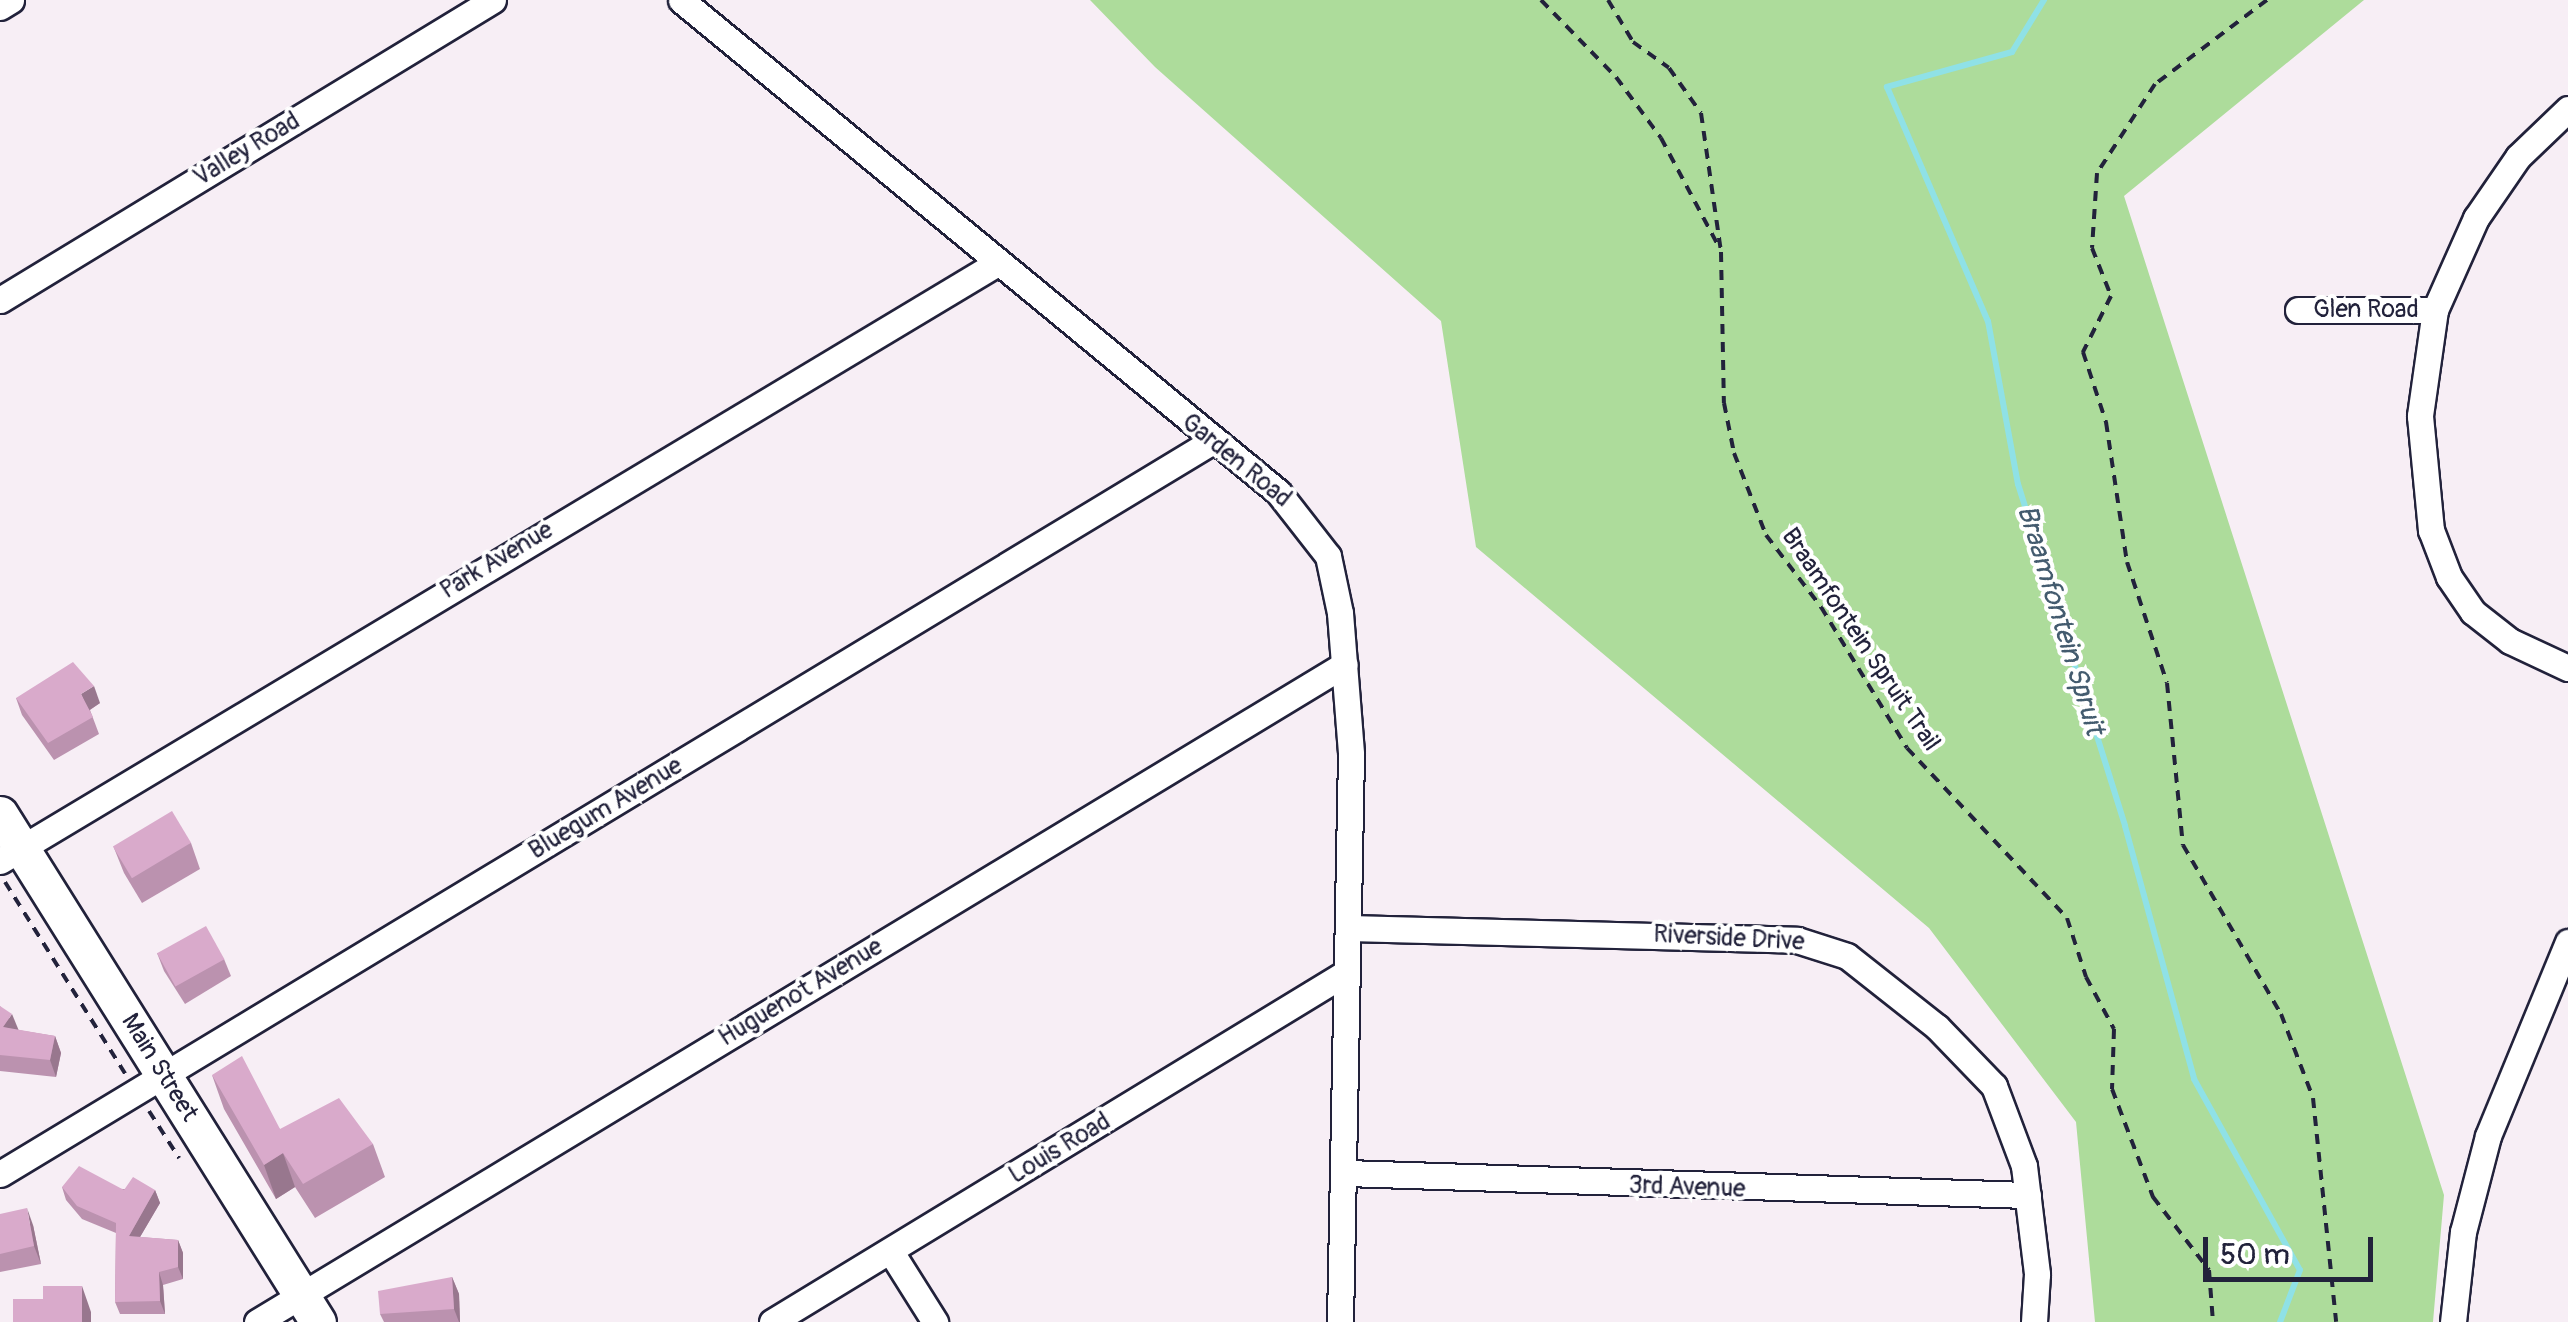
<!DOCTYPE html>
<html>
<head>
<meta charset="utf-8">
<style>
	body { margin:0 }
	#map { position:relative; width:2568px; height:1322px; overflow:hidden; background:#f7eef5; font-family:Pangolin,sans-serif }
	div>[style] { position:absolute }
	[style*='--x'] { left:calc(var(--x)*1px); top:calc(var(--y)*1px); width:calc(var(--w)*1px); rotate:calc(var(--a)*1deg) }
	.green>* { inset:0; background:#addc9b }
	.stream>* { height:6px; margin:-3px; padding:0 3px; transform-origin:3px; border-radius:3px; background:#8fe1e6 }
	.path>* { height:4px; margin-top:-2px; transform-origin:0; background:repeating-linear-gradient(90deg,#22223b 0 10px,transparent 0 18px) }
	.roads { filter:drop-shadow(2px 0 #22223b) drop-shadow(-2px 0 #22223b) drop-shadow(0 2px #22223b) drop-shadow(0 -2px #22223b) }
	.street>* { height:25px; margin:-12.5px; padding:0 12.5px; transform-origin:12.5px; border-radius:12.5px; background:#fff }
	.secondary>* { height:35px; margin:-17.5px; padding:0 17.5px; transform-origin:17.5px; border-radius:17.5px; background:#fff }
	.wall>* { inset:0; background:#bb92af }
	.shaded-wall>* { inset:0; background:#98778e }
	.building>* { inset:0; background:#d9aacb; transform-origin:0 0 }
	span { translate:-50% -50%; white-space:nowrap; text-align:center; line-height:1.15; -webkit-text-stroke:8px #fff; paint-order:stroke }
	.street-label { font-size:25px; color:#22223b }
	.water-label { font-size:28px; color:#435b6e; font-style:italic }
	.scale { position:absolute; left:2203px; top:1237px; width:170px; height:45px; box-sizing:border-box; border:5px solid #22223b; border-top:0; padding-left:12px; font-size:30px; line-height:35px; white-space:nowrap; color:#22223b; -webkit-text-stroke:8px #fff; paint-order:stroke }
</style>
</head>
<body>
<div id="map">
	<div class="green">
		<div style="clip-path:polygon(1090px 0,2364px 0,2124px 196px,2444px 1195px,2433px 1322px,2095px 1322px,2076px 1122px,1929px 928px,1476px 547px,1441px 321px,1155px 67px)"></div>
	</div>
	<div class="stream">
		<div style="--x:2044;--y:0;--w:61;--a:121.6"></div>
		<div style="--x:2012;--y:52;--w:130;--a:164.4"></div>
		<div style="--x:1887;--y:87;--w:255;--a:66.7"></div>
		<div style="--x:1988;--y:321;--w:166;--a:79.6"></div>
		<div style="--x:2018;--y:484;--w:358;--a:72.6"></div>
		<div style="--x:2125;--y:826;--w:262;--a:74.7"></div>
		<div style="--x:2194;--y:1079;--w:218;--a:61"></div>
		<div style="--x:2300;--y:1270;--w:56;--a:111"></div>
	</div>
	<div class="path">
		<div style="--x:1541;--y:0;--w:107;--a:45.8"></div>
		<div style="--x:1616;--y:77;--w:76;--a:53.6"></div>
		<div style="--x:1661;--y:138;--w:123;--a:62"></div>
		<div style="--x:1608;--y:0;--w:49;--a:59.2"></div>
		<div style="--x:1633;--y:42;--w:44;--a:35.8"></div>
		<div style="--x:1669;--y:68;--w:55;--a:54.6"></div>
		<div style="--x:1701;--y:113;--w:140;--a:81.8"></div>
		<div style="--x:1721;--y:252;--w:151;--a:88.9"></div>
		<div style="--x:1724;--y:403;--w:51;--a:78.7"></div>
		<div style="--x:1734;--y:453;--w:88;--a:68.7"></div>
		<div style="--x:1766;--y:535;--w:91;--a:52.6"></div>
		<div style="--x:1821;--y:607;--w:165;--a:58.6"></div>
		<div style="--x:1907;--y:748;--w:233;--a:46.7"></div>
		<div style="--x:2067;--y:918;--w:62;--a:72.1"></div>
		<div style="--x:2086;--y:977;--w:59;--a:61.7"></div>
		<div style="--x:2114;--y:1029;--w:60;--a:91.9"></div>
		<div style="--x:2112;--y:1089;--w:116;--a:69.2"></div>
		<div style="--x:2153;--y:1197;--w:92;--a:52.5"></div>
		<div style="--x:2209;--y:1270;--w:52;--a:85.6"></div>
		<div style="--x:2267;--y:0;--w:140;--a:143.1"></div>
		<div style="--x:2155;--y:84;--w:106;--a:123.1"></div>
		<div style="--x:2097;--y:173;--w:75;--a:93.8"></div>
		<div style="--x:2092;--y:248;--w:52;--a:68.4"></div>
		<div style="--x:2111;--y:296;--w:63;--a:116.6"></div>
		<div style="--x:2083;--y:352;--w:74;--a:71.8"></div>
		<div style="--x:2106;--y:422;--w:142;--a:81.5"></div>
		<div style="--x:2127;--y:562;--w:127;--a:71.7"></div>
		<div style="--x:2167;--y:683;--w:163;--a:84.4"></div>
		<div style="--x:2183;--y:845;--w:195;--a:59.9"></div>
		<div style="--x:2281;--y:1014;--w:90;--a:69.1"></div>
		<div style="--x:2313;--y:1098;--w:225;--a:84.1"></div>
		<div style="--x:5;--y:882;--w:226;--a:57.9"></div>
		<div style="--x:149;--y:1111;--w:56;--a:57.4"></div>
	</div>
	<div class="roads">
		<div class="street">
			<div style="--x:681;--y:0;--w:774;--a:39.49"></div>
			<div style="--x:1278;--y:492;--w:81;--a:52"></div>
			<div style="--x:1328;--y:556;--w:58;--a:78.1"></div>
			<div style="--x:1340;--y:613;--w:141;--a:85.5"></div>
			<div style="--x:1351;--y:754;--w:568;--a:91.11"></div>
			<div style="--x:0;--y:7;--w:13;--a:-32"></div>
			<div style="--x:2568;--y:109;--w:69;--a:136.2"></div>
			<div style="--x:2518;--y:157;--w:74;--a:124.5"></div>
			<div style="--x:2476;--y:218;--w:101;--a:114"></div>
			<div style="--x:2435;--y:310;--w:107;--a:98.1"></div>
			<div style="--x:2420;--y:416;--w:115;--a:84.5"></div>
			<div style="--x:2431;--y:530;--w:50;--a:69"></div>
			<div style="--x:2449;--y:577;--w:42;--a:55.6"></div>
			<div style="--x:2473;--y:612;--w:47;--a:38.1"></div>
			<div style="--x:2510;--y:641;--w:64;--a:25"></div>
			<div style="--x:0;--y:300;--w:577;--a:-31.32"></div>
			<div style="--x:2298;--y:310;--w:137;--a:0"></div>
			<div style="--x:0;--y:861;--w:1161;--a:-30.94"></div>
			<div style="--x:1349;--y:928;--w:448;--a:1.5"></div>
			<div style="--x:1797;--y:940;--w:52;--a:17.7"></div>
			<div style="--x:1847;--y:956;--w:115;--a:38.3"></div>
			<div style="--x:1937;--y:1027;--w:82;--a:46"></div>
			<div style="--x:1994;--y:1086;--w:85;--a:69.4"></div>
			<div style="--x:2024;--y:1166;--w:109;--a:83.1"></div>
			<div style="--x:2037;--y:1274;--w:48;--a:93.6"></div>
			<div style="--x:1346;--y:1173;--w:682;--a:1.85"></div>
			<div style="--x:0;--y:1174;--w:1415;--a:-31.15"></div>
			<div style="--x:891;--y:1252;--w:83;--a:57.8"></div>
			<div style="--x:257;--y:1322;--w:1271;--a:-31.16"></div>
			<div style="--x:772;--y:1322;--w:673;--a:-31.33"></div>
			<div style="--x:2453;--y:1322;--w:91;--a:-83.7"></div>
			<div style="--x:2463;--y:1232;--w:99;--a:-75.4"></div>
			<div style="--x:2488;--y:1136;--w:210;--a:-67.6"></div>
		</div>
		<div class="secondary">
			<div style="--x:0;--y:814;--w:599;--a:57.95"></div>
		</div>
	</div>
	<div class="wall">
		<div style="clip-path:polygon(16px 698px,100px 703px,90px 710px,99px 734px,54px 760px,22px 715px)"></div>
		<div style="clip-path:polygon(191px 843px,200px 869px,142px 903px,124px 873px,114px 848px)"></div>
		<div style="clip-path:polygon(157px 953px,224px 959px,231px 976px,185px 1004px,164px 971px)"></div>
		<div style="clip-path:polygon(0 1006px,18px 1030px,55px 1036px,61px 1053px,56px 1077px,0 1071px)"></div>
		<div style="clip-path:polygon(212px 1075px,280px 1129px,373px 1144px,385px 1177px,315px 1218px,295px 1187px,276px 1199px,224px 1109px)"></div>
		<div style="clip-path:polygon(62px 1187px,155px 1190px,160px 1203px,140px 1237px,178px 1240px,183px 1253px,183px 1279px,163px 1285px,165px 1314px,120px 1314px,115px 1302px,116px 1233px,82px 1219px,66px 1200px)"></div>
		<div style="clip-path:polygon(0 1214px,33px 1225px,41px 1264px,0 1272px)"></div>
		<div style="clip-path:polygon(452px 1277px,459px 1294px,460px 1322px,384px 1322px,380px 1314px)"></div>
	</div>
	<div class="shaded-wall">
		<div style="clip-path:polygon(94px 686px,100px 703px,88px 711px,81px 694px)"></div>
		<div style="clip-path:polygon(12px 1014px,19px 1031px,3px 1027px)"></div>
		<div style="clip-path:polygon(55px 1036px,61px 1053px,56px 1077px,50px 1060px)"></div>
		<div style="clip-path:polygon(283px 1153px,295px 1187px,276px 1199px,264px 1165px)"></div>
		<div style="clip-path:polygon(155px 1190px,160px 1203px,133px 1249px,129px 1236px)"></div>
		<div style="clip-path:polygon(27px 1208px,33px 1225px,41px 1264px,34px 1246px)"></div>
		<div style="clip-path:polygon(178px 1240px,183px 1253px,183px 1279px,178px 1267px)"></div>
		<div style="clip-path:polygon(159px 1272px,163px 1285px,165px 1314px,160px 1301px)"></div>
		<div style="clip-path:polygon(452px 1277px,459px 1294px,460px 1322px,459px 1322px,454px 1309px)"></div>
		<div style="clip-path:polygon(82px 1286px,91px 1312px,91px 1322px,82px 1322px)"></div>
	</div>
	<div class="building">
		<div style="clip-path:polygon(73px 662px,94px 686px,81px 694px,93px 717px,48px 743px,16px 698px)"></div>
		<div style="left:172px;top:811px;width:37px;height:69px;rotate:59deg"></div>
		<div style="left:206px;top:926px;width:38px;height:56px;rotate:61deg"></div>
		<div style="clip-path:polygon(0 1006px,12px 1014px,3px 1027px,55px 1036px,50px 1060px,0 1055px)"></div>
		<div style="clip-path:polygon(242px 1056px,280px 1129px,339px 1098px,373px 1144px,303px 1184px,283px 1153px,264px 1165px,212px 1075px)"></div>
		<div style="clip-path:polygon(79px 1166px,124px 1190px,133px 1177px,155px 1190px,129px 1236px,178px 1240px,178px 1267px,159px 1272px,160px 1301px,115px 1302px,116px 1223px,77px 1206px,62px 1187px)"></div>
		<div style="clip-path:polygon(27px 1208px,34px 1246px,0 1254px,0 1214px)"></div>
		<div style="clip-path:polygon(452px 1277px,454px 1309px,380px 1314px,378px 1291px)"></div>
		<div style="clip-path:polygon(43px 1286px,82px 1286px,82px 1322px,13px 1322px,13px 1299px,43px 1299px)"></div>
	</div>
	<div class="street-label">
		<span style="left:247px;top:150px;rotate:-31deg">Valley Road</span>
		<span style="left:2366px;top:310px">Glen Road</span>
		<span style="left:1236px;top:461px;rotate:39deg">Garden Road</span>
		<span style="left:497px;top:561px;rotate:-31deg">Park Avenue</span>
		<span style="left:1860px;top:640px;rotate:56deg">Braamfontein Spruit Trail</span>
		<span style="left:606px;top:809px;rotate:-31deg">Bluegum Avenue</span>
		<span style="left:1729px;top:939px;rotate:3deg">Riverside Drive</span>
		<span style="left:801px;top:993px;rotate:-31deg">Huguenot Avenue</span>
		<span style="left:159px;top:1068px;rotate:58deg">Main Street</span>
		<span style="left:1060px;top:1149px;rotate:-31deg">Louis Road</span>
		<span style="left:1687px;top:1188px;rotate:2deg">3rd Avenue</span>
	</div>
	<div class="water-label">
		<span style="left:2060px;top:620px;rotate:73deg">Braamfontein Spruit</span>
	</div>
	<div class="scale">50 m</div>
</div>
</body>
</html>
